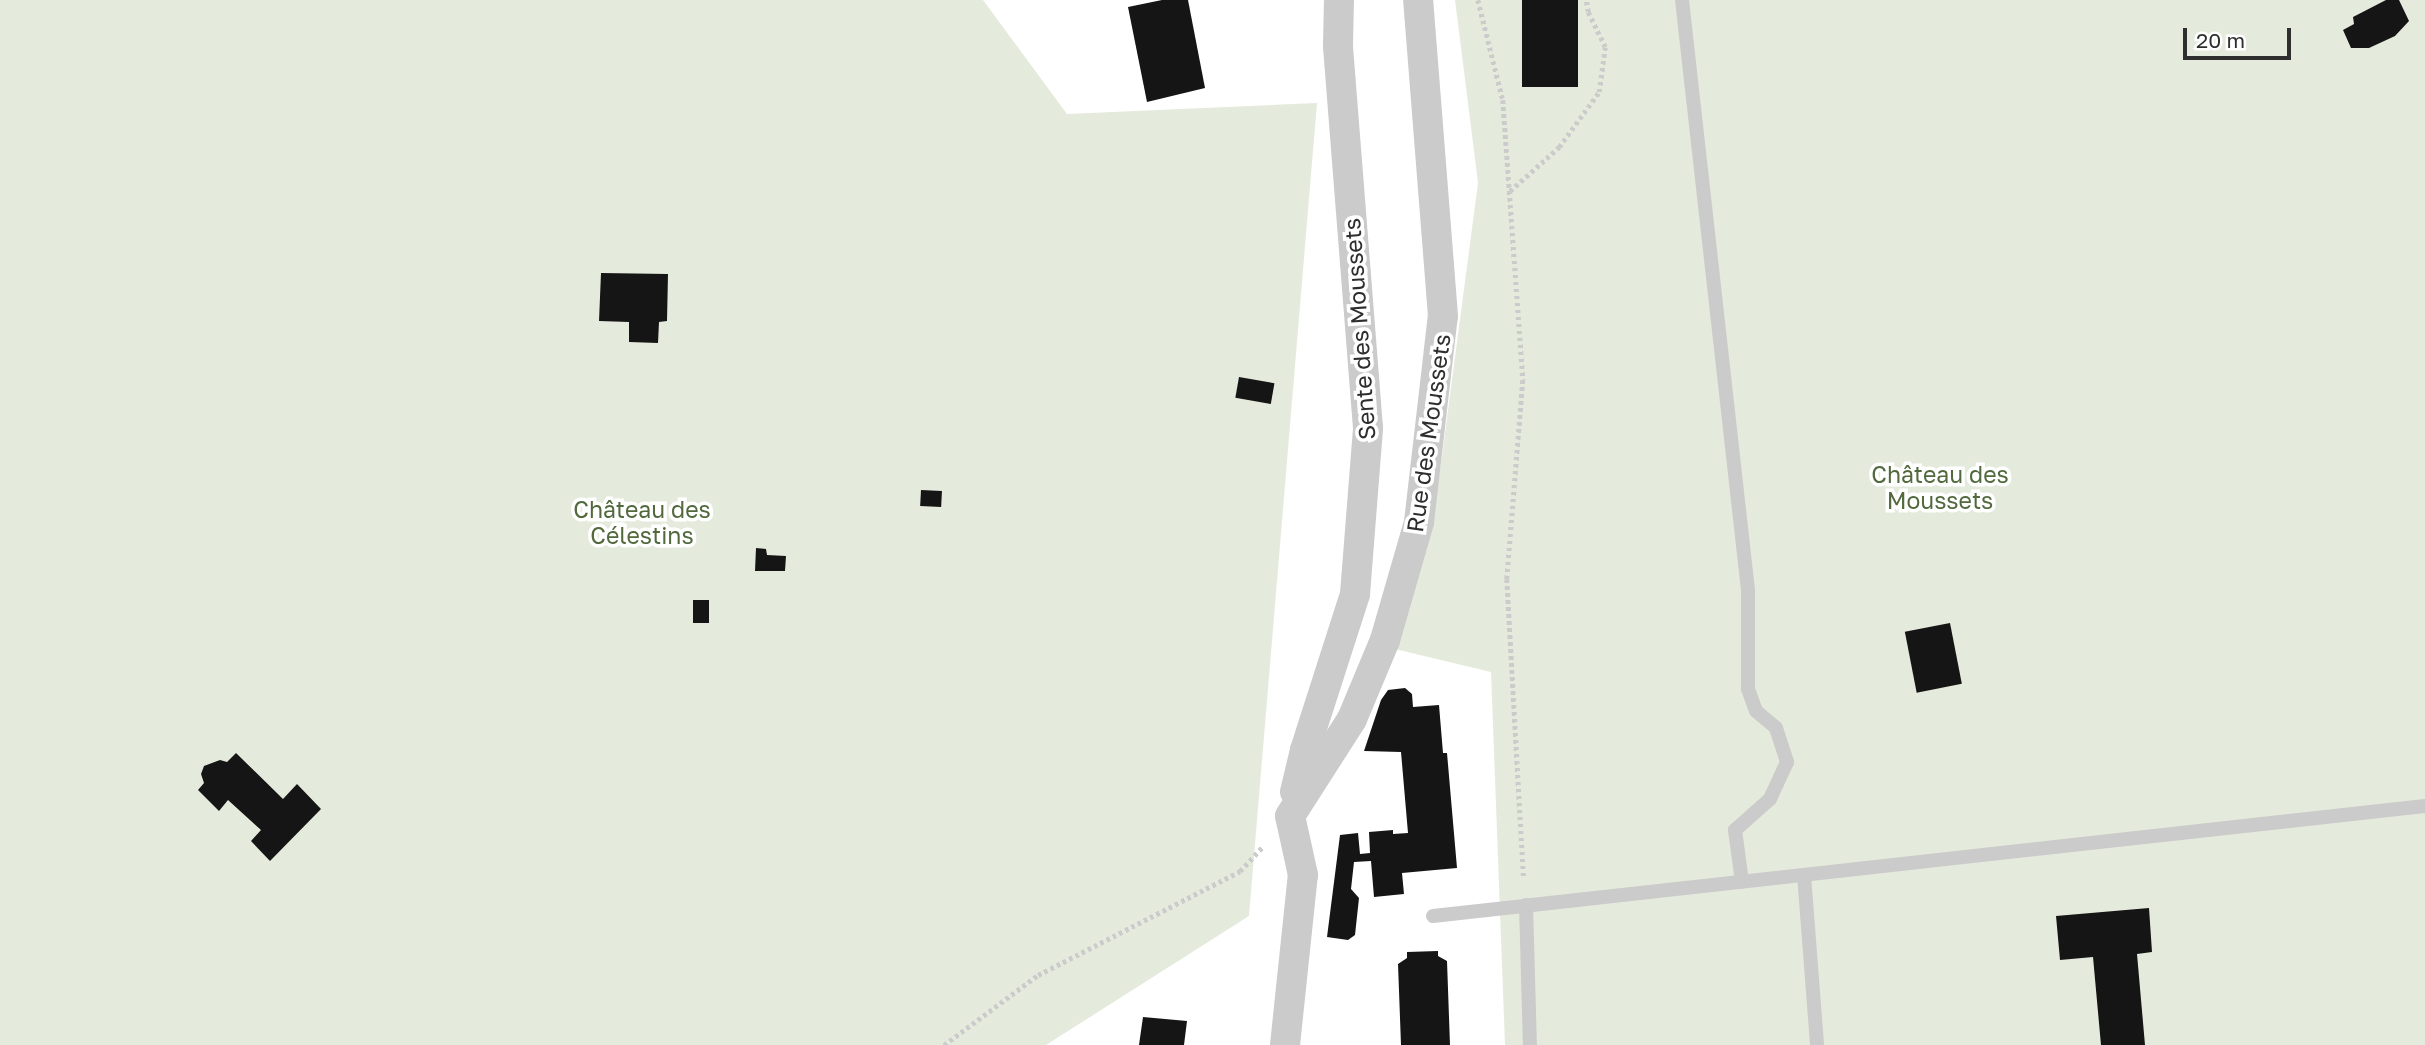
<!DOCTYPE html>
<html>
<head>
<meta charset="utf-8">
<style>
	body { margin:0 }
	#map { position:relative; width:2425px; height:1045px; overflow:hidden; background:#fff; font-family:"Golos Text",sans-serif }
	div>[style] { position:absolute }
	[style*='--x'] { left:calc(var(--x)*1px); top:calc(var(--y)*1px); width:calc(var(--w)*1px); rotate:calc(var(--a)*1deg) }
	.green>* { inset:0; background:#e4ebdc }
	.building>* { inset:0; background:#151515; transform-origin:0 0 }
	.path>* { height:4.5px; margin-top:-2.25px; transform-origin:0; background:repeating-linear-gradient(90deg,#cbcbcb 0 3.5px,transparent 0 7px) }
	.service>* { height:14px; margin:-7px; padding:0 7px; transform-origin:7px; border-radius:7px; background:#cbcbcb }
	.minor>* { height:30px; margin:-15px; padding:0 15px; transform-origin:15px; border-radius:15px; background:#cbcbcb }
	span { translate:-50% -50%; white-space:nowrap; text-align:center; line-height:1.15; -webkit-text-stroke:7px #fff; paint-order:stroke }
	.street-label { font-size:23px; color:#2e2e2e }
	.park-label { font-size:23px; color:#51693c }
	.scale { position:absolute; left:2183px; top:28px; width:108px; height:32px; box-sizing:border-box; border:4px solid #2e2e2e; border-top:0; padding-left:9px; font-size:21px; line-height:24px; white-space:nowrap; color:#2e2e2e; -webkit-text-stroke:5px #fff; paint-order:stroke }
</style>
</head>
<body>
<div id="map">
	<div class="green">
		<div style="clip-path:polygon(0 0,983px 0,1067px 114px,1317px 103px,1249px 916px,1046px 1045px,0 1045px)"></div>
		<div style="clip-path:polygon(1455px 0,2425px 0,2425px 1045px,1505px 1045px,1491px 672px,1395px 649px,1440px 471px,1478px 183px)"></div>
	</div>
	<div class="building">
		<div style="clip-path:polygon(1162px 0,1188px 0,1205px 88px,1147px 102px,1128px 7px)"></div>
		<div style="left:1522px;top:0;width:56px;height:87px"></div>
		<div style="clip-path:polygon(2386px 0,2399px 0,2409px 21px,2395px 36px,2369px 48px,2351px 48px,2343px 30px,2354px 24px,2353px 17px)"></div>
		<div style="clip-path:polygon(601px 273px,668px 274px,667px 321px,659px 322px,658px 343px,629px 342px,629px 322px,599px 321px)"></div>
		<div style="left:1239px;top:377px;width:36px;height:21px;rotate:10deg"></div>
		<div style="left:921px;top:490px;width:21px;height:16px;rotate:3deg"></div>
		<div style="clip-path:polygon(756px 548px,766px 549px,767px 555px,786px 556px,785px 571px,755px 571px)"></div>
		<div style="left:693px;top:600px;width:16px;height:23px"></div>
		<div style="left:1950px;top:623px;width:62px;height:46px;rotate:79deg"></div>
		<div style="clip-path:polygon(1405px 688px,1412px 694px,1413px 707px,1439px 705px,1443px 753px,1447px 753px,1457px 868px,1402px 873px,1404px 894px,1374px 897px,1371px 861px,1354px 862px,1351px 889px,1359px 898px,1355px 935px,1348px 940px,1327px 937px,1340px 835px,1358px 833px,1360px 854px,1370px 853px,1369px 832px,1393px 830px,1393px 834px,1408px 833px,1401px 752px,1364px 751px,1381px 700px,1388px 690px)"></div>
		<div style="clip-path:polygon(236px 753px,283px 799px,297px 784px,321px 809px,270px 861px,251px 841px,261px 830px,228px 800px,219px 811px,198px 790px,204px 783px,201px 774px,204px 766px,220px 760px,227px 762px)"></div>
		<div style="clip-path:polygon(2149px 908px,2152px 952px,2137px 954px,2145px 1045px,2101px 1045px,2093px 957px,2060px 960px,2056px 916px)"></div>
		<div style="clip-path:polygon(1438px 951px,1438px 956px,1447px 961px,1450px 1045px,1401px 1045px,1398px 964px,1407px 958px,1407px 952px)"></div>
		<div style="clip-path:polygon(1143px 1017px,1187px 1021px,1184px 1045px,1139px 1045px)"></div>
	</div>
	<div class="path">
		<div style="--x:1478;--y:0;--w:103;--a:76"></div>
		<div style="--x:1503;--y:100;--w:281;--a:85.9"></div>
		<div style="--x:1523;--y:380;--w:200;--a:94.6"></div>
		<div style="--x:1507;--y:579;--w:301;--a:86.8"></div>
		<div style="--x:1510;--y:191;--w:66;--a:-41.9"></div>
		<div style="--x:1559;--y:147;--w:68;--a:-54"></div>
		<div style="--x:1599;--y:92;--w:45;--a:-82.4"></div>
		<div style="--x:1605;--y:47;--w:39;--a:-116"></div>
		<div style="--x:1588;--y:12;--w:12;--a:-99"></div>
		<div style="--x:944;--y:1045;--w:117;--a:-36.7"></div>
		<div style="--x:1038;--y:975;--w:227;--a:-27.2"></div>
		<div style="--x:1240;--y:871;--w:34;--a:-47"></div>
	</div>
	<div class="service">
		<div style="--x:1682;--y:0;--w:594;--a:83.62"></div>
		<div style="--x:1748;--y:590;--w:99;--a:90"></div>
		<div style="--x:1748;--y:689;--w:23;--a:70"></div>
		<div style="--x:1756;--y:711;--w:26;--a:40"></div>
		<div style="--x:1776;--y:728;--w:36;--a:72"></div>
		<div style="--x:1787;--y:762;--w:41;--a:114.7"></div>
		<div style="--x:1770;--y:799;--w:47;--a:138.5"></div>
		<div style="--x:1735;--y:830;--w:52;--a:82.3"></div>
		<div style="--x:1804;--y:875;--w:170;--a:85.6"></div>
		<div style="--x:1526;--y:905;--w:140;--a:88.4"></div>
		<div style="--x:1433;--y:916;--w:998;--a:-6.33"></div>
	</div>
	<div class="minor">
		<div style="--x:1295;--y:792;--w:43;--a:-76.6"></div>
		<div style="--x:1305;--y:750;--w:164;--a:-72.2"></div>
		<div style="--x:1355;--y:594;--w:167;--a:-85.5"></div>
		<div style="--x:1368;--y:428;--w:383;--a:-94.5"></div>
		<div style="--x:1338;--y:46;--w:46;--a:-88.8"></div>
		<div style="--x:1285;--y:1045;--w:171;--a:-84"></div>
		<div style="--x:1303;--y:875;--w:60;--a:-102.4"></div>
		<div style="--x:1290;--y:816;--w:115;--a:-57.4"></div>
		<div style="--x:1352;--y:719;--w:86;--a:-67.3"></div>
		<div style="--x:1385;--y:640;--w:123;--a:-73.9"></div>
		<div style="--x:1419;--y:522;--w:207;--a:-83.4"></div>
		<div style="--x:1443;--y:316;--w:317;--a:-94.5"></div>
	</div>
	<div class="street-label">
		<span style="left:1359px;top:329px;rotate:-94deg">Sente des Moussets</span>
		<span style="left:1428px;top:433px;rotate:-82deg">Rue des Moussets</span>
	</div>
	<div class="park-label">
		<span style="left:1940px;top:487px">Château des<br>Moussets</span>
		<span style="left:642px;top:522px">Château des<br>Célestins</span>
	</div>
	<div class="scale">20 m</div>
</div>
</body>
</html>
